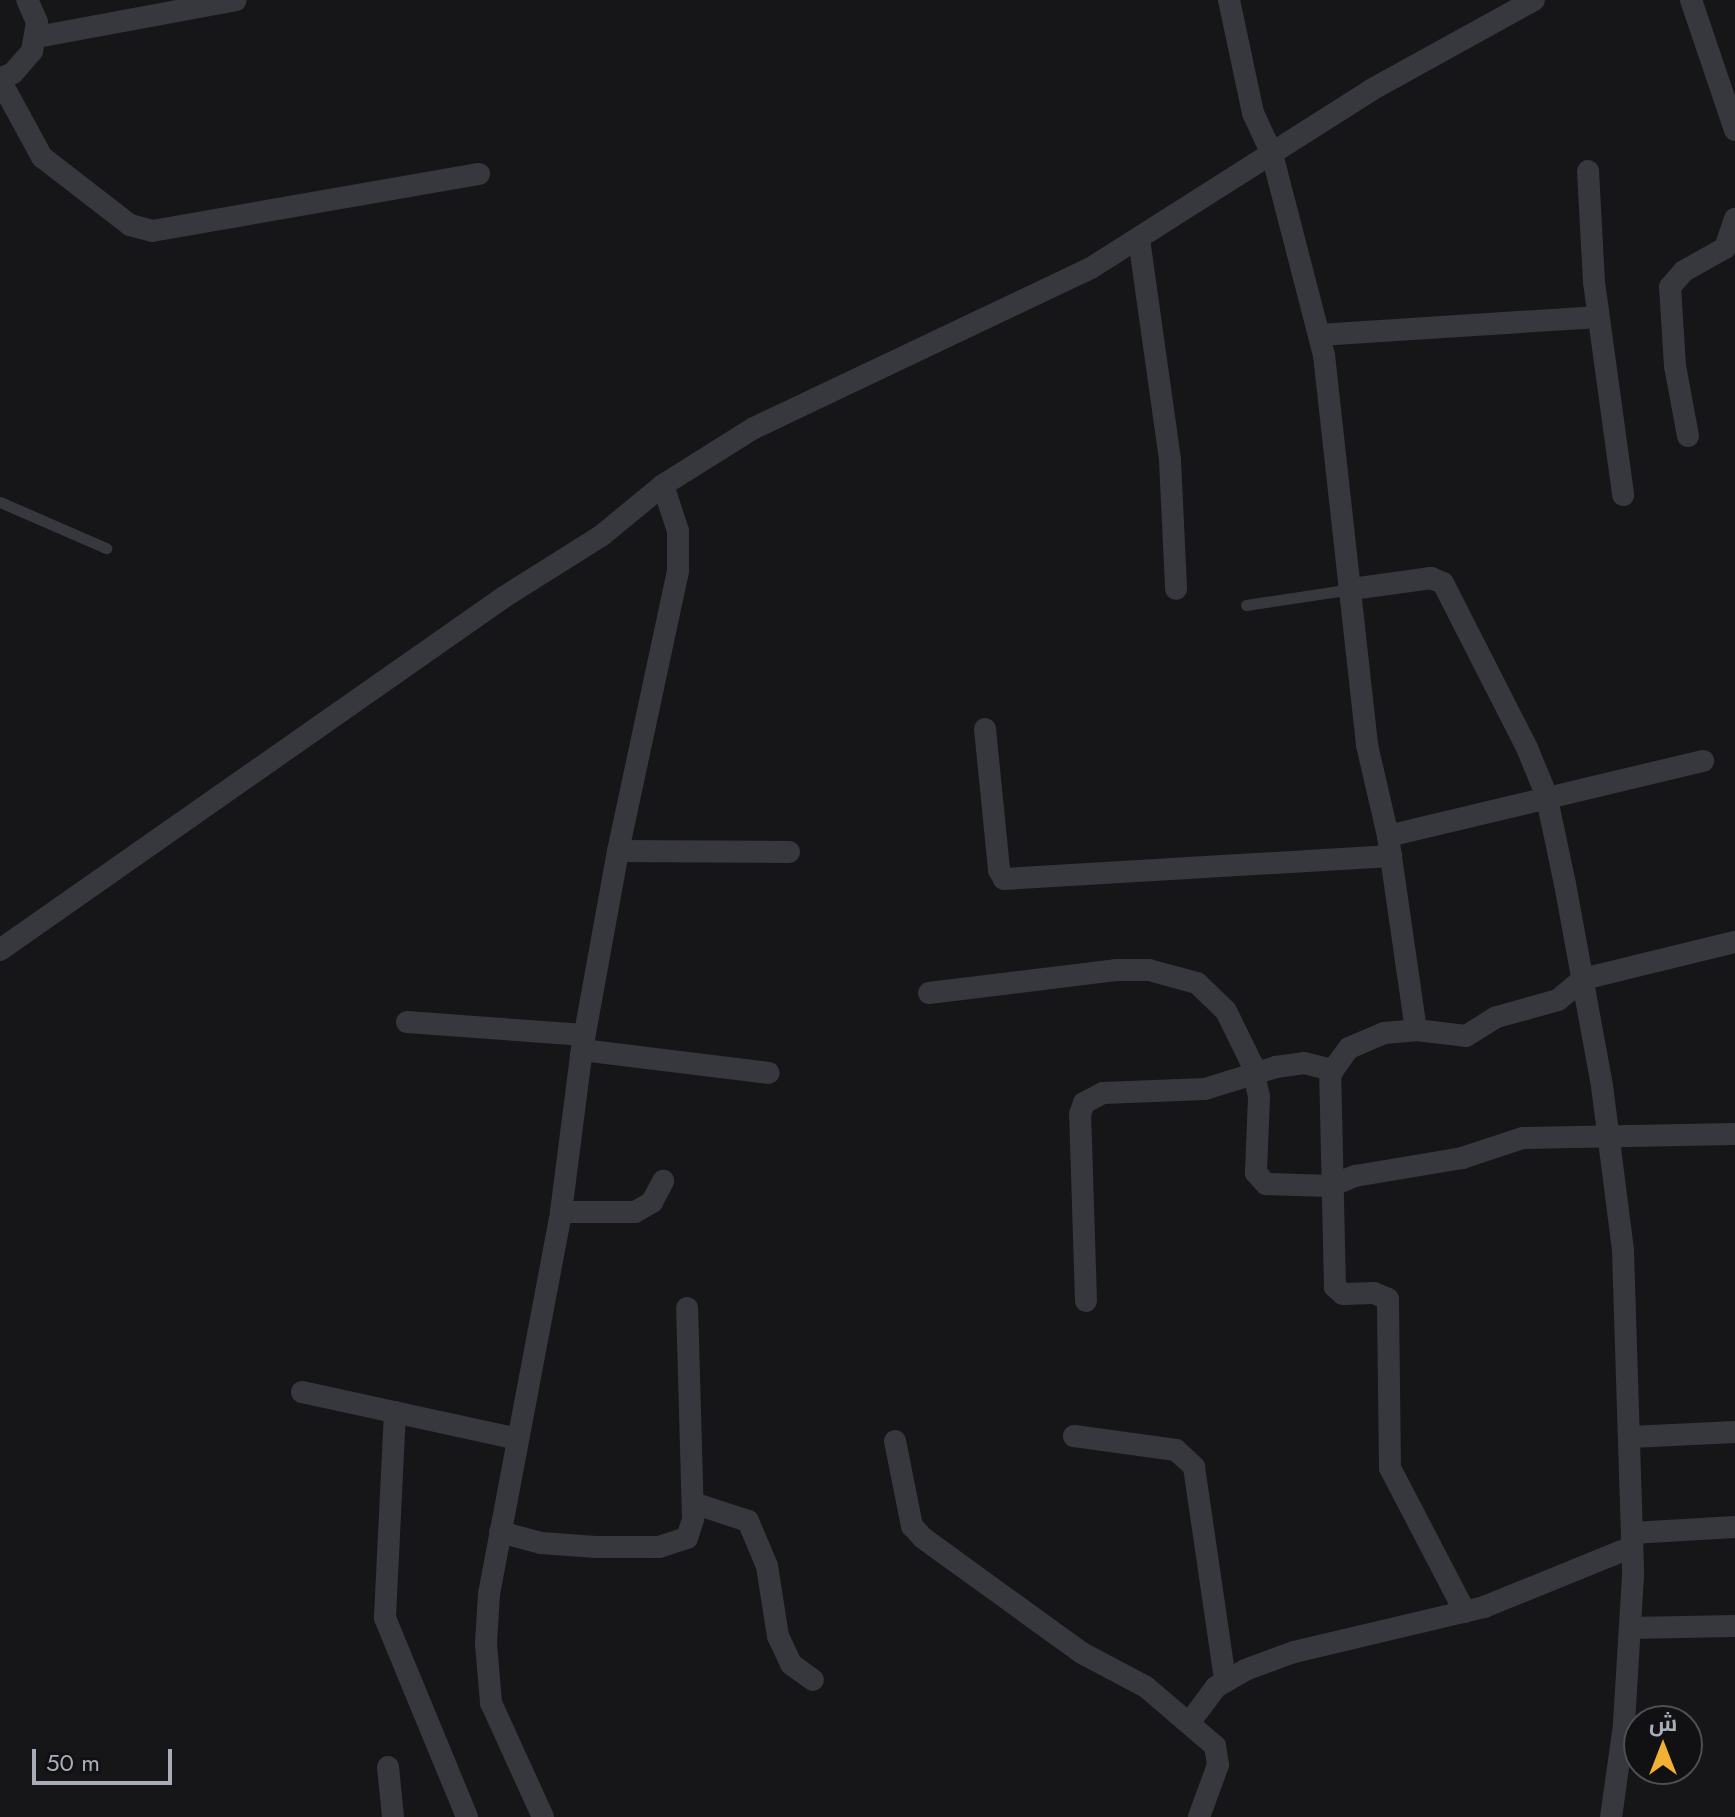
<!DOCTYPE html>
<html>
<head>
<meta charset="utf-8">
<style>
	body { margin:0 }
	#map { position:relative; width:1735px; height:1817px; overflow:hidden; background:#161618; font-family:Jost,Cairo,sans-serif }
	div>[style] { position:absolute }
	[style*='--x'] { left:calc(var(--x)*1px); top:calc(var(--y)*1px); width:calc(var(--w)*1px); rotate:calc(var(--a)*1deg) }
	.service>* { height:11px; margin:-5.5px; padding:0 5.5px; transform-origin:5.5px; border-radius:5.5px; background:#37383d }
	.minor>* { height:22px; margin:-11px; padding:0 11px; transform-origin:11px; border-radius:11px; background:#37383d }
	span { translate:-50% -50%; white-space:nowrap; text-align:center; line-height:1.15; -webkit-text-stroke:6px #111113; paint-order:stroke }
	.north { position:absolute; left:1623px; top:1705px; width:80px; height:80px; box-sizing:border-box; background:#111113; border:2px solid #4d4f55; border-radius:50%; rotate:0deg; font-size:22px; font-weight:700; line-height:32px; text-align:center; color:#a8adb8 }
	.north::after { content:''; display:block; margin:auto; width:28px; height:36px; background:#f2b134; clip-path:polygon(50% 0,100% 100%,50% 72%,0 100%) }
	.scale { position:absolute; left:32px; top:1749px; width:140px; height:36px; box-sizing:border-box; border:4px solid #a8adb8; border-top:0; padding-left:10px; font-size:24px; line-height:28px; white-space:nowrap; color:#a8adb8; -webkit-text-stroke:6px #111113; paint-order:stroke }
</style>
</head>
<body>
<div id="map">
	<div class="service">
		<div style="--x:0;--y:502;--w:116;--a:23.5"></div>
		<div style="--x:1246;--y:605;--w:107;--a:-8.6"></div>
	</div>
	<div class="minor">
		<div style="--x:1229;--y:0;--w:116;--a:78"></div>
		<div style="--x:1253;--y:113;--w:45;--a:65.1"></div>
		<div style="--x:1272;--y:154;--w:208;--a:75.5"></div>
		<div style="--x:1324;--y:355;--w:392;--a:83.7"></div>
		<div style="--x:1367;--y:745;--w:93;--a:77"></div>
		<div style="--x:1388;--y:836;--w:196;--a:81.8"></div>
		<div style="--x:1691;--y:0;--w:137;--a:71.3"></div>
		<div style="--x:37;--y:37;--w:202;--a:-10.5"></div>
		<div style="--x:0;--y:79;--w:14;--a:-25"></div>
		<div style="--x:13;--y:73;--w:29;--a:-49"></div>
		<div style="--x:32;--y:51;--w:29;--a:-80"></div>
		<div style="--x:37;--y:22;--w:24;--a:-114"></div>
		<div style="--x:0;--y:80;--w:88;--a:61.4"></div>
		<div style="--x:42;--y:157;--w:111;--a:37.7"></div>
		<div style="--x:130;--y:225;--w:23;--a:15"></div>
		<div style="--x:152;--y:231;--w:332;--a:-9.9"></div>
		<div style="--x:1588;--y:171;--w:111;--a:86.9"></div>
		<div style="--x:1594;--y:282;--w:215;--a:82.2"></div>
		<div style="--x:1139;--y:239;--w:223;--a:82"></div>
		<div style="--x:1170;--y:460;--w:129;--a:87.3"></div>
		<div style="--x:1319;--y:335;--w:280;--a:-3.7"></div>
		<div style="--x:1688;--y:436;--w:71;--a:-100.5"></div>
		<div style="--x:1675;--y:366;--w:79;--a:-93.6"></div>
		<div style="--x:1670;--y:287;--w:21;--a:-49"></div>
		<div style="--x:1684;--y:271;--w:47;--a:-29.3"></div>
		<div style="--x:1725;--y:248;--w:31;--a:-71"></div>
		<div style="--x:1352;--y:589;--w:80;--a:-7.9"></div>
		<div style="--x:1431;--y:578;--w:13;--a:23"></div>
		<div style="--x:1443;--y:583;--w:185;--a:63"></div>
		<div style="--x:1527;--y:748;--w:50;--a:67.6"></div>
		<div style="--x:1546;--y:794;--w:92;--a:78.1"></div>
		<div style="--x:1565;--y:884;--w:205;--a:79.6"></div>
		<div style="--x:1602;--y:1086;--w:166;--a:82.7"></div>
		<div style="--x:1623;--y:1251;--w:325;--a:88.2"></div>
		<div style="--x:1633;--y:1576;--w:149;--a:93.5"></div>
		<div style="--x:1624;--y:1725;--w:93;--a:98"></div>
		<div style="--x:985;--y:729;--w:142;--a:84.3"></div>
		<div style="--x:999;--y:870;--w:10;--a:61"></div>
		<div style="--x:1004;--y:879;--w:388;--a:-3.4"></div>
		<div style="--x:1388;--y:836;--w:324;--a:-13.4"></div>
		<div style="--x:618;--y:851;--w:171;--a:0.3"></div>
		<div style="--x:0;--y:950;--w:615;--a:-35.01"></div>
		<div style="--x:504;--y:597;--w:115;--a:-32.2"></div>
		<div style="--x:601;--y:536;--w:80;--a:-39.4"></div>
		<div style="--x:663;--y:485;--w:107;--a:-32.1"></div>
		<div style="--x:754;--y:428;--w:373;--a:-25.4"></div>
		<div style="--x:1091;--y:268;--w:332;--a:-32.4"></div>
		<div style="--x:1371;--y:90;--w:186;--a:-28.9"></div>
		<div style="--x:929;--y:993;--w:188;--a:-7"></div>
		<div style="--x:1116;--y:970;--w:33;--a:0"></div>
		<div style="--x:1149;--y:970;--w:50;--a:15.2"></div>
		<div style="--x:1197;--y:983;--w:40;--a:44"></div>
		<div style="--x:1226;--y:1011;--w:59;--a:63.9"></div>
		<div style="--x:1252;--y:1064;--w:34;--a:78"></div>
		<div style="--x:1259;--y:1097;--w:76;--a:92.3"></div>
		<div style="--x:1256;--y:1173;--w:15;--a:48"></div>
		<div style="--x:1266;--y:1184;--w:65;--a:1.8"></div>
		<div style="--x:1331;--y:1186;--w:26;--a:-23"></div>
		<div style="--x:1355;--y:1176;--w:109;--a:-9.5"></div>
		<div style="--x:1462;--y:1158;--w:64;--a:-18.2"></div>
		<div style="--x:1523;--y:1138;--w:212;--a:-1.1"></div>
		<div style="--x:407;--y:1022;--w:178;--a:4.2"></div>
		<div style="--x:582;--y:1050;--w:188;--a:7"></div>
		<div style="--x:561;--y:1212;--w:74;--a:0"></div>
		<div style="--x:635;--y:1212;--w:20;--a:-30"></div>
		<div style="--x:652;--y:1202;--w:24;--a:-62"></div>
		<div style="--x:1086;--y:1301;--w:187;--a:-91.8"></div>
		<div style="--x:1080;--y:1114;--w:12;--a:-70"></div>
		<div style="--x:1084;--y:1103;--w:21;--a:-28"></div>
		<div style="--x:1103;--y:1093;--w:102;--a:-2.2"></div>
		<div style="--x:1205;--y:1089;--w:74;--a:-17.2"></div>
		<div style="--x:1276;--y:1067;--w:28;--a:-8"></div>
		<div style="--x:1304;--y:1063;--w:30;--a:14"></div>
		<div style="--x:302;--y:1392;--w:220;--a:12.3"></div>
		<div style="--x:395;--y:1412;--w:206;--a:92.8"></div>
		<div style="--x:385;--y:1618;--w:215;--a:67.6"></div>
		<div style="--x:1074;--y:1436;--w:103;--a:7.8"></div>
		<div style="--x:1176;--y:1450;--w:25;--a:43"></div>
		<div style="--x:1194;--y:1467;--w:214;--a:81.7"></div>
		<div style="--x:1631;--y:1437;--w:104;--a:-2.8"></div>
		<div style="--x:895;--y:1441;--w:87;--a:78.7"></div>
		<div style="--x:912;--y:1526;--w:16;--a:47"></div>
		<div style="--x:923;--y:1538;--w:196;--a:35.9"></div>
		<div style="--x:1082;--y:1653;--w:72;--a:28"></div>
		<div style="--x:1146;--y:1687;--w:91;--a:40.5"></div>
		<div style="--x:1215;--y:1746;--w:19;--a:81"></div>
		<div style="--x:1218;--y:1765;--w:55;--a:110.1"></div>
		<div style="--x:693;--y:1503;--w:58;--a:18.1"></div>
		<div style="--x:748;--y:1521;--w:49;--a:67.1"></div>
		<div style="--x:767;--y:1566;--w:71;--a:81.1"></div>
		<div style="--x:778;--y:1636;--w:31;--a:65"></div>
		<div style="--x:791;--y:1664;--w:27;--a:36"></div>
		<div style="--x:500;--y:1532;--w:42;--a:15"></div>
		<div style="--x:541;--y:1543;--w:55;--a:4.2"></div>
		<div style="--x:596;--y:1547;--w:63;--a:0"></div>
		<div style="--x:659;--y:1547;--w:29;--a:-18"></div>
		<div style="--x:687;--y:1538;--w:20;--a:-72"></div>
		<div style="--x:693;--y:1519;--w:211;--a:-91.6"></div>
		<div style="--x:1632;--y:1533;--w:103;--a:-3.3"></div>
		<div style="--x:1465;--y:1612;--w:162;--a:-117.5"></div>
		<div style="--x:1390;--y:1468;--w:169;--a:-90.7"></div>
		<div style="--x:1388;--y:1299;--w:15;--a:-157"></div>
		<div style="--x:1374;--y:1293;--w:31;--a:178"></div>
		<div style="--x:1343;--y:1294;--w:11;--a:-139"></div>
		<div style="--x:1335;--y:1287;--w:213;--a:-91.3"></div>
		<div style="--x:1330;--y:1074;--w:32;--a:-54"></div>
		<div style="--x:1349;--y:1048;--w:38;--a:-23"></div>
		<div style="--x:1384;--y:1033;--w:32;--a:-5"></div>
		<div style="--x:1416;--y:1030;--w:50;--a:6.8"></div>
		<div style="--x:1466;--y:1036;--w:36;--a:-32"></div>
		<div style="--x:1497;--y:1017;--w:63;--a:-15.6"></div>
		<div style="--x:1558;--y:1000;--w:33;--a:-40"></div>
		<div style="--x:1583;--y:979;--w:156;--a:-13.7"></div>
		<div style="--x:1630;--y:1628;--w:105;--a:-1.1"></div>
		<div style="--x:1190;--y:1722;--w:44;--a:-53.4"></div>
		<div style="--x:1216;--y:1687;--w:34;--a:-30"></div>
		<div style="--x:1245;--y:1670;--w:52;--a:-20.2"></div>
		<div style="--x:1294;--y:1652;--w:195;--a:-13.3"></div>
		<div style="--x:1484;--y:1607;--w:160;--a:-22.1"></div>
		<div style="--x:388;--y:1767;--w:50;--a:84.3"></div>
		<div style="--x:543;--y:1817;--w:125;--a:-114.5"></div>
		<div style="--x:491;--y:1703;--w:60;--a:-94.8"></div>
		<div style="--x:486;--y:1643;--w:49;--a:-86.5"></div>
		<div style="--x:489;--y:1594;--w:389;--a:-79.3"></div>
		<div style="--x:561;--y:1212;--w:158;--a:-82.7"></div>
		<div style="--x:581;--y:1055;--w:207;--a:-79.7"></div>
		<div style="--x:618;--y:851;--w:287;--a:-77.9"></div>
		<div style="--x:678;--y:570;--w:39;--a:-90"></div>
		<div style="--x:678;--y:531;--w:48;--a:-108.1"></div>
	</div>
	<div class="north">ش</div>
	<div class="scale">50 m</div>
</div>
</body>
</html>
